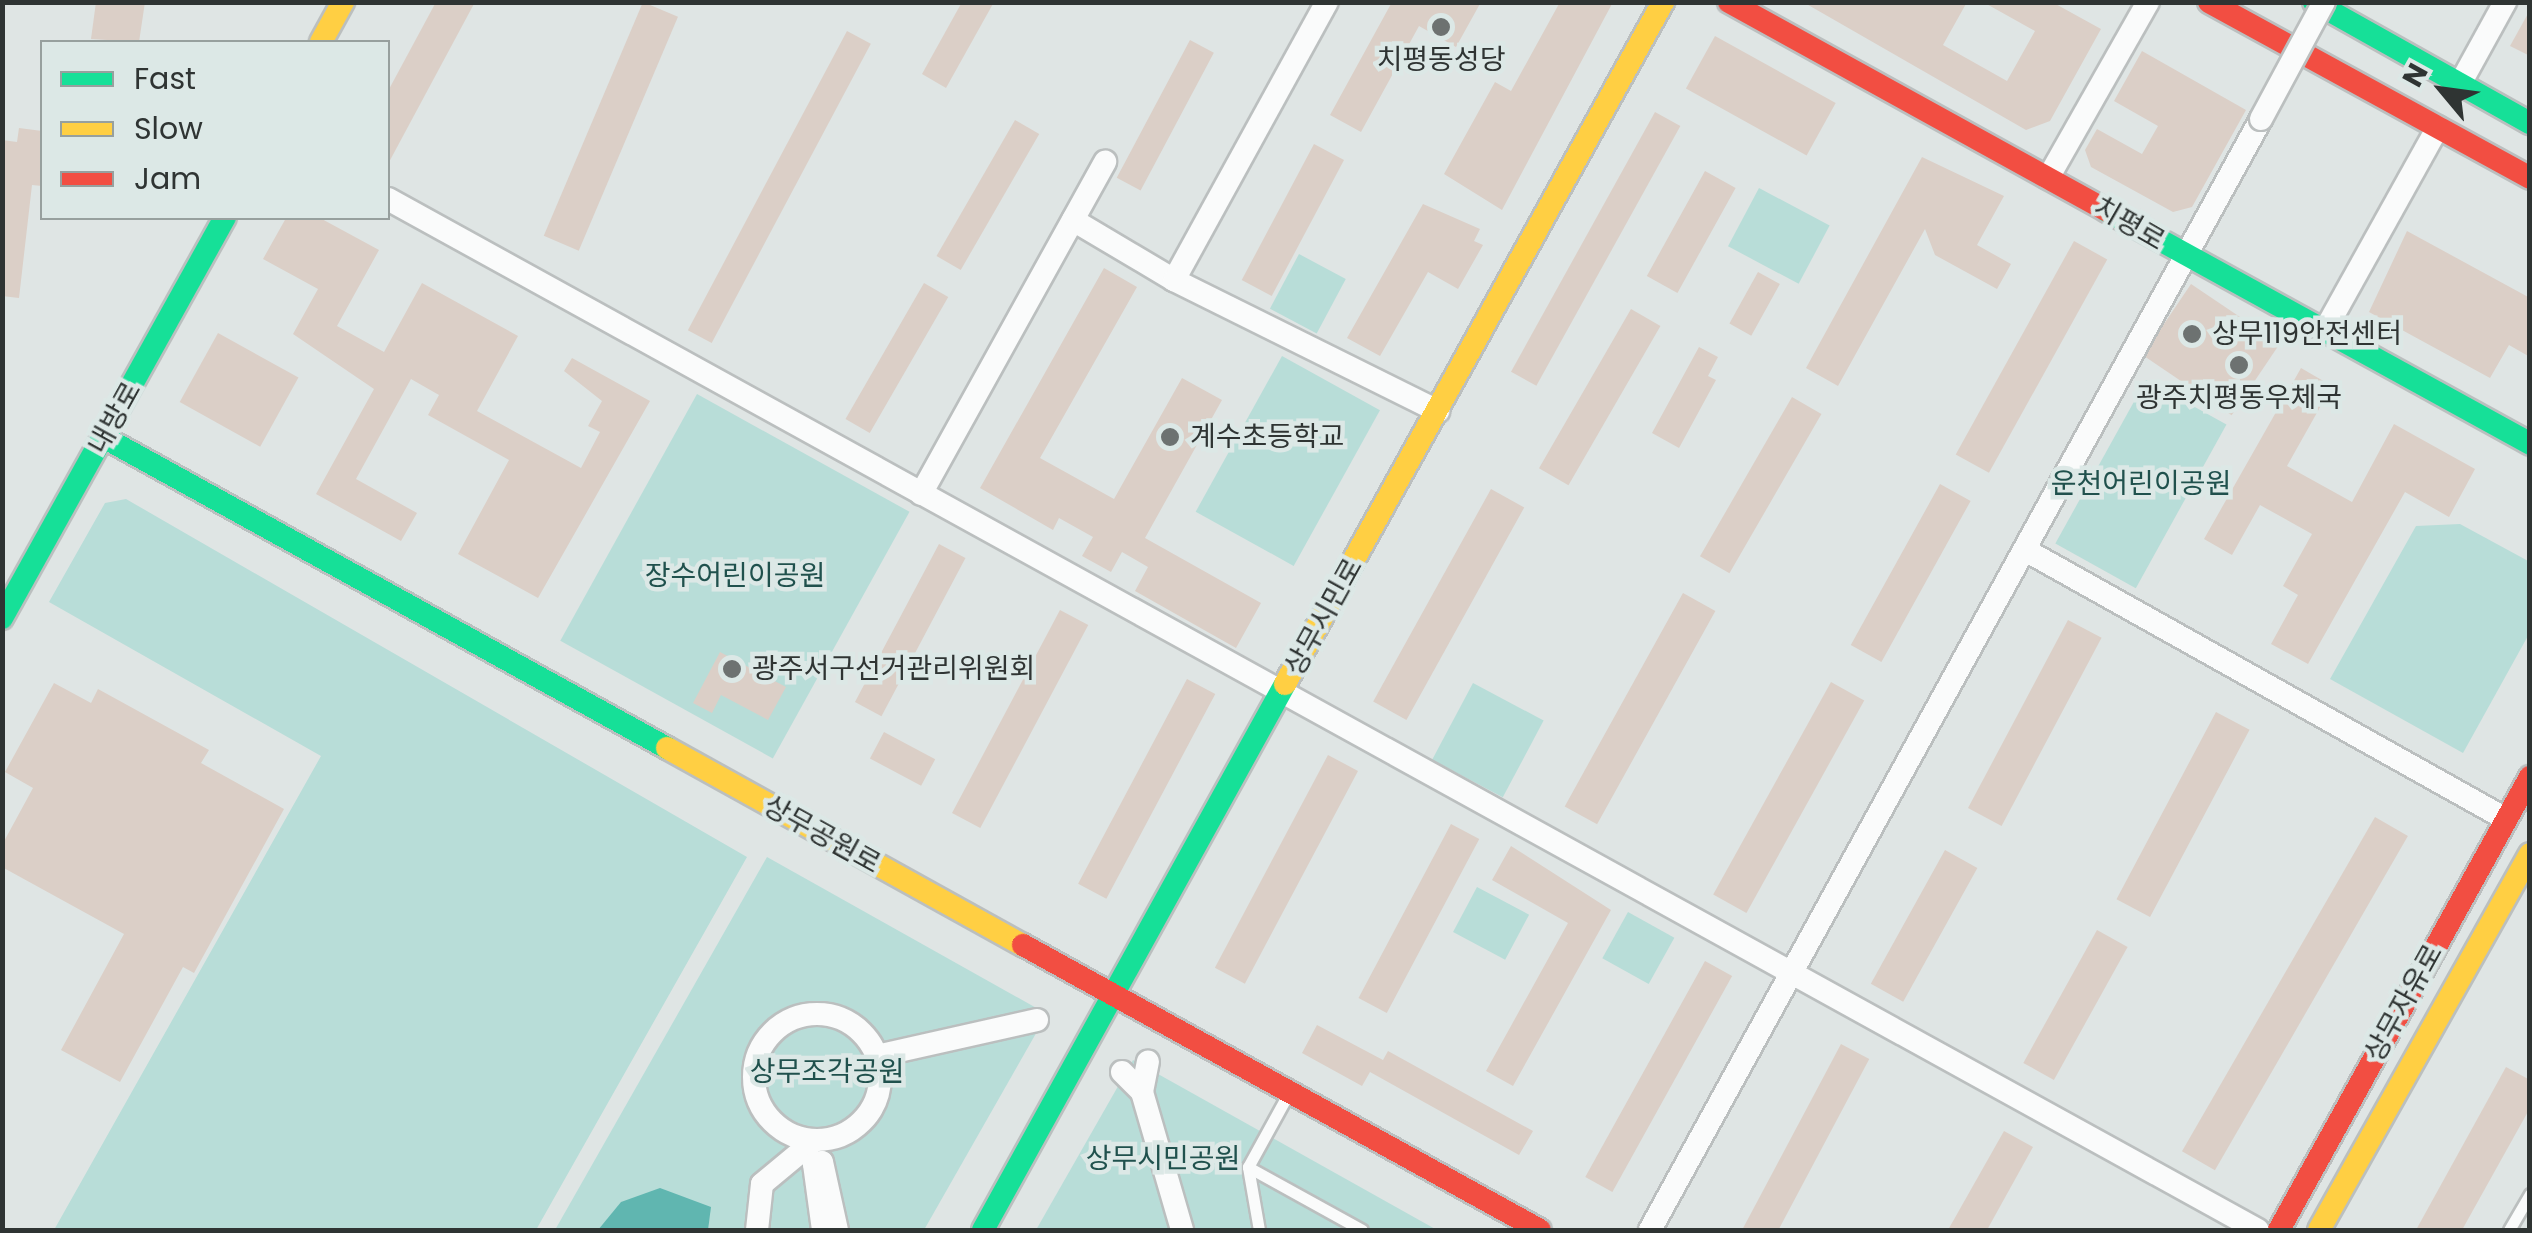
<!DOCTYPE html>
<html>
<head>
<meta charset="utf-8">
<style>
	body { margin:0 }
	#map { position:relative; width:2532px; height:1233px; overflow:hidden; background:#dfe5e4; font-family:Poppins,"Noto Sans KR",sans-serif }
	div>[style] { position:absolute }
	[style*='--x'] { left:calc(var(--x)*1px); top:calc(var(--y)*1px); width:calc(var(--w)*1px); rotate:calc(var(--a)*1deg) }
	.green>* { inset:0; background:#b8ddd8; transform-origin:0 0 }
	.water>* { inset:0; background:#60b6b0 }
	.building>* { inset:0; background:#dbcfc7; transform-origin:0 0 }
	.roads { filter:drop-shadow(2px 0 #bbbfbf) drop-shadow(-2px 0 #bbbfbf) drop-shadow(0 2px #bbbfbf) drop-shadow(0 -2px #bbbfbf) }
	.lane>* { height:11px; margin:-5.5px; padding:0 5.5px; transform-origin:5.5px; border-radius:5.5px; background:#fafbfb }
	.street>* { height:22px; margin:-11px; padding:0 11px; transform-origin:11px; border-radius:11px; background:#fafbfb }
	.street>.ring { margin:-11px; padding:0; box-sizing:content-box; background:none; border:22px solid #fafbfb; border-radius:50% }
	.fast>* { height:22px; margin:-11px; padding:0 11px; transform-origin:11px; border-radius:11px; background:#16e098 }
	.slow>* { height:22px; margin:-11px; padding:0 11px; transform-origin:11px; border-radius:11px; background:#ffcf43 }
	.jam>* { height:22px; margin:-11px; padding:0 11px; transform-origin:11px; border-radius:11px; background:#f24e42 }
	.bridges { filter:drop-shadow(2px 0 #bbbfbf) drop-shadow(-2px 0 #bbbfbf) drop-shadow(0 2px #bbbfbf) drop-shadow(0 -2px #bbbfbf) }
	.street-bridge>* { height:22px; margin:-11px; padding:0 11px; transform-origin:11px; border-radius:11px; background:#fafbfb }
	.dots>* { width:28px; height:28px; translate:-50% -50%; box-sizing:border-box; border:5px solid #dce8e6; border-radius:50% }
	span { translate:-50% -50%; white-space:nowrap; text-align:center; line-height:1.15; -webkit-text-stroke:9px #dce8e6; paint-order:stroke }
	.poi-label { font-size:28px; color:#2f3433 }
	.left { translate:0 -50%; text-align:left }
	.street-label { font-size:28px; color:#2f3433 }
	.park-label { font-size:28px; color:#20514d }
	.frame { position:absolute; inset:0; border:5px solid #2f3433; pointer-events:none }
	.legend { position:absolute; left:40px; top:40px; width:350px; height:180px; box-sizing:border-box; background:#dce8e6; border:2px solid #97a09e; margin:0; padding:12px 18px; list-style:none; font-size:30px; color:#2f3433 }
	.legend li { display:flex; align-items:center; gap:20px; height:50px }
	.legend b { width:50px; border:2px solid #97a09e }
	.north { position:absolute; left:2392px; top:40px; width:100px; height:100px; -webkit-text-stroke:8px #dce8e6; paint-order:stroke; rotate:299deg; font-size:28px; font-weight:700; line-height:40px; text-align:center; color:#2f3433 }
	.north::after { content:''; display:block; margin:auto; width:35px; height:45px; background:#2f3433; clip-path:polygon(50% 0,100% 100%,50% 72%,0 100%) }
</style>
</head>
<body>
<div id="map">
	<div class="green">
		<div style="left:1759px;top:188px;width:80px;height:66px;rotate:28deg"></div>
		<div style="left:1299px;top:254px;width:53px;height:62px;rotate:28deg"></div>
		<div style="left:1282px;top:356px;width:112px;height:178px;rotate:29deg"></div>
		<div style="left:2146px;top:380px;width:92px;height:187px;rotate:29deg"></div>
		<div style="left:697px;top:394px;width:243px;height:282px;rotate:29deg"></div>
		<div style="clip-path:polygon(126px 499px,747px 857px,536px 1230px,54px 1230px,321px 756px,49px 602px,105px 503px)"></div>
		<div style="clip-path:polygon(2460px 524px,2530px 562px,2529px 634px,2463px 753px,2330px 679px,2416px 526px)"></div>
		<div style="left:1473px;top:683px;width:80px;height:87px;rotate:28deg"></div>
		<div style="clip-path:polygon(767px 857px,1047px 1014px,924px 1230px,555px 1230px)"></div>
		<div style="left:1477px;top:887px;width:59px;height:51px;rotate:28deg"></div>
		<div style="left:1628px;top:912px;width:53px;height:53px;rotate:29deg"></div>
		<div style="clip-path:polygon(1133px 1060px,1437px 1230px,1036px 1230px)"></div>
	</div>
	<div class="water">
		<div style="clip-path:polygon(660px 1188px,711px 1207px,708px 1230px,598px 1230px,621px 1202px)"></div>
	</div>
	<div class="building">
		<div style="clip-path:polygon(96px 2px,145px 2px,139px 42px,91px 39px)"></div>
		<div style="clip-path:polygon(436px 2px,475px 2px,388px 164px,388px 91px)"></div>
		<div style="left:643px;top:2px;width:38px;height:254px;rotate:23deg"></div>
		<div style="clip-path:polygon(962px 2px,994px 2px,946px 88px,922px 74px)"></div>
		<div style="clip-path:polygon(1392px 2px,1481px 2px,1456px 47px,1419px 26px,1361px 132px,1330px 115px)"></div>
		<div style="clip-path:polygon(1560px 2px,1613px 2px,1502px 210px,1444px 174px,1495px 82px,1511px 91px)"></div>
		<div style="clip-path:polygon(1803px 2px,1967px 2px,1943px 45px,2007px 81px,2035px 31px,1983px 2px,2052px 2px,2101px 29px,2050px 121px,2026px 130px)"></div>
		<div style="clip-path:polygon(2530px 10px,2530px 56px,2510px 46px)"></div>
		<div style="left:847px;top:31px;width:27px;height:339px;rotate:28deg"></div>
		<div style="left:1715px;top:36px;width:138px;height:60px;rotate:29deg"></div>
		<div style="left:1190px;top:40px;width:27px;height:156px;rotate:28deg"></div>
		<div style="clip-path:polygon(2142px 51px,2246px 110px,2192px 207px,2173px 212px,2091px 167px,2085px 150px,2097px 129px,2142px 154px,2158px 126px,2114px 101px)"></div>
		<div style="left:1655px;top:112px;width:29px;height:297px;rotate:29deg"></div>
		<div style="left:1015px;top:120px;width:28px;height:157px;rotate:30deg"></div>
		<div style="clip-path:polygon(19px 128px,42px 131px,42px 186px,32px 185px,19px 298px,2px 296px,2px 140px,17px 142px)"></div>
		<div style="left:1314px;top:144px;width:34px;height:154px;rotate:28deg"></div>
		<div style="clip-path:polygon(1922px 157px,2004px 196px,1977px 245px,2011px 264px,1997px 289px,1935px 255px,1925px 229px,1838px 386px,1806px 368px)"></div>
		<div style="left:1705px;top:171px;width:35px;height:120px;rotate:29deg"></div>
		<div style="clip-path:polygon(1423px 204px,1480px 229px,1474px 241px,1483px 245px,1458px 289px,1428px 272px,1380px 356px,1347px 338px)"></div>
		<div style="clip-path:polygon(286px 218px,320px 218px,379px 250px,337px 326px,384px 352px,422px 283px,518px 336px,477px 411px,581px 468px,600px 432px,588px 426px,602px 401px,564px 371px,572px 358px,650px 401px,538px 598px,458px 554px,509px 460px,428px 415px,439px 395px,411px 379px,356px 479px,417px 513px,401px 541px,316px 494px,374px 389px,293px 334px,318px 289px,263px 259px)"></div>
		<div style="clip-path:polygon(2407px 231px,2530px 298px,2530px 357px,2509px 345px,2490px 378px,2369px 312px)"></div>
		<div style="left:2074px;top:241px;width:38px;height:244px;rotate:29deg"></div>
		<div style="clip-path:polygon(1104px 268px,1137px 287px,1040px 458px,1114px 499px,1182px 378px,1222px 400px,1145px 538px,1261px 603px,1236px 648px,1135px 591px,1148px 567px,1122px 552px,1111px 572px,1082px 556px,1093px 537px,1059px 518px,1053px 530px,980px 488px)"></div>
		<div style="left:1758px;top:272px;width:25px;height:59px;rotate:29deg"></div>
		<div style="left:924px;top:283px;width:28px;height:157px;rotate:30deg"></div>
		<div style="left:2191px;top:284px;width:107px;height:86px;rotate:34deg"></div>
		<div style="left:1631px;top:309px;width:34px;height:184px;rotate:30deg"></div>
		<div style="left:218px;top:333px;width:92px;height:79px;rotate:29deg"></div>
		<div style="clip-path:polygon(1699px 347px,1718px 357px,1708px 376px,1716px 380px,1679px 448px,1652px 433px)"></div>
		<div style="clip-path:polygon(2301px 368px,2332px 386px,2287px 466px,2352px 502px,2394px 424px,2475px 469px,2449px 517px,2405px 492px,2308px 664px,2271px 644px,2298px 595px,2283px 586px,2312px 534px,2260px 505px,2232px 555px,2204px 539px)"></div>
		<div style="left:1792px;top:397px;width:34px;height:184px;rotate:30deg"></div>
		<div style="left:1940px;top:484px;width:35px;height:184px;rotate:29deg"></div>
		<div style="left:1491px;top:489px;width:38px;height:243px;rotate:29deg"></div>
		<div style="left:939px;top:544px;width:30px;height:179px;rotate:28deg"></div>
		<div style="left:1683px;top:593px;width:37px;height:244px;rotate:29deg"></div>
		<div style="left:1060px;top:610px;width:32px;height:230px;rotate:28deg"></div>
		<div style="left:2068px;top:620px;width:38px;height:213px;rotate:28deg"></div>
		<div style="clip-path:polygon(720px 652px,786px 687px,768px 720px,721px 695px,712px 713px,693px 703px)"></div>
		<div style="left:1187px;top:679px;width:32px;height:232px;rotate:28deg"></div>
		<div style="left:1831px;top:682px;width:38px;height:243px;rotate:29deg"></div>
		<div style="clip-path:polygon(54px 683px,91px 703px,98px 689px,209px 750px,201px 763px,284px 809px,194px 973px,183px 967px,120px 1082px,61px 1050px,124px 934px,2px 867px,2px 845px,33px 788px,5px 772px)"></div>
		<div style="left:2216px;top:712px;width:38px;height:212px;rotate:28deg"></div>
		<div style="left:884px;top:732px;width:58px;height:30px;rotate:28deg"></div>
		<div style="left:1328px;top:755px;width:34px;height:241px;rotate:28deg"></div>
		<div style="left:2375px;top:817px;width:38px;height:386px;rotate:30deg"></div>
		<div style="left:1451px;top:824px;width:32px;height:197px;rotate:28deg"></div>
		<div style="clip-path:polygon(1511px 846px,1611px 910px,1513px 1086px,1486px 1071px,1568px 923px,1492px 880px)"></div>
		<div style="left:1945px;top:850px;width:37px;height:153px;rotate:29deg"></div>
		<div style="left:2097px;top:930px;width:35px;height:152px;rotate:29deg"></div>
		<div style="left:1705px;top:961px;width:31px;height:247px;rotate:29deg"></div>
		<div style="clip-path:polygon(1317px 1025px,1383px 1060px,1388px 1051px,1533px 1131px,1519px 1155px,1370px 1072px,1362px 1086px,1302px 1053px)"></div>
		<div style="left:1841px;top:1044px;width:32px;height:213px;rotate:28deg"></div>
		<div style="clip-path:polygon(2506px 1067px,2530px 1080px,2530px 1108px,2462px 1230px,2416px 1230px)"></div>
		<div style="clip-path:polygon(2004px 1131px,2033px 1147px,1987px 1230px,1948px 1230px)"></div>
	</div>
	<div class="roads">
		<div class="lane">
			<div style="--x:1248;--y:1167;--w:130;--a:28.9"></div>
			<div style="--x:1259;--y:1230;--w:64;--a:-99.9"></div>
			<div style="--x:1248;--y:1167;--w:81;--a:-61.2"></div>
			<div style="--x:2509;--y:1230;--w:42;--a:-59.7"></div>
		</div>
		<div class="street">
			<div style="--x:2460;--y:84;--w:94;--a:-61.2"></div>
			<div style="--x:2048;--y:178;--w:202;--a:-60.4"></div>
			<div style="--x:388;--y:199;--w:2135;--a:28.87"></div>
			<div style="--x:1073;--y:220;--w:117;--a:30.7"></div>
			<div style="--x:1174;--y:280;--w:317;--a:-61.2"></div>
			<div style="--x:1174;--y:280;--w:295;--a:26.4"></div>
			<div style="--x:2325;--y:330;--w:232;--a:-60.9"></div>
			<div style="--x:921;--y:494;--w:380;--a:-61"></div>
			<div style="--x:2027;--y:551;--w:549;--a:29.23"></div>
			<div class="ring" style="left:754px;top:1014px;width:104px;height:104px"></div>
			<div style="--x:877;--y:1056;--w:164;--a:-12.7"></div>
			<div style="--x:1122;--y:1072;--w:28;--a:45"></div>
			<div style="--x:1142;--y:1092;--w:144;--a:73.8"></div>
			<div style="--x:1142;--y:1092;--w:31;--a:-79"></div>
			<div style="--x:757;--y:1230;--w:46;--a:-83.8"></div>
			<div style="--x:762;--y:1184;--w:69;--a:-39.7"></div>
			<div style="--x:823;--y:1230;--w:67;--a:-97.8"></div>
			<div style="--x:814;--y:1164;--w:8;--a:-14"></div>
			<div style="--x:822;--y:1162;--w:70;--a:77.6"></div>
			<div style="--x:1650;--y:1230;--w:1268;--a:-61.19"></div>
		</div>
		<div class="fast">
			<div style="--x:2314;--y:2;--w:248;--a:29.3"></div>
			<div style="--x:2107;--y:211;--w:483;--a:28.8"></div>
			<div style="--x:105;--y:438;--w:642;--a:28.88"></div>
			<div style="--x:2;--y:618;--w:458;--a:-60.9"></div>
			<div style="--x:983;--y:1230;--w:624;--a:-61.05"></div>
		</div>
		<div class="slow">
			<div style="--x:321;--y:42;--w:46;--a:-61.2"></div>
			<div style="--x:1285;--y:684;--w:780;--a:-61"></div>
			<div style="--x:667;--y:748;--w:407;--a:29"></div>
			<div style="--x:2319;--y:1230;--w:431;--a:-60.7"></div>
		</div>
		<div class="jam">
			<div style="--x:1729;--y:2;--w:432;--a:28.9"></div>
			<div style="--x:2209;--y:2;--w:366;--a:28.7"></div>
			<div style="--x:1023;--y:945;--w:590;--a:28.87"></div>
			<div style="--x:2279;--y:1230;--w:518;--a:-61.01"></div>
		</div>
	</div>
	<div class="bridges">
		<div class="street-bridge">
			<div style="--x:2261;--y:119;--w:133;--a:-61.7"></div>
		</div>
	</div>
	<div class="dots">
		<div style="left:1441px;top:27px;background:#6d7271"></div>
		<div style="left:2192px;top:334px;background:#6d7271"></div>
		<div style="left:2239px;top:365px;background:#6d7271"></div>
		<div style="left:1170px;top:437px;background:#6d7271"></div>
		<div style="left:732px;top:669px;background:#6d7271"></div>
	</div>
	<div class="poi-label">
		<span style="left:1441px;top:60px">치평동성당</span>
		<span class="left" style="left:2212px;top:334px">상무119안전센터</span>
		<span style="left:2239px;top:398px">광주치평동우체국</span>
		<span class="left" style="left:1190px;top:437px">계수초등학교</span>
		<span class="left" style="left:752px;top:669px">광주서구선거관리위원회</span>
	</div>
	<div class="street-label">
		<span style="left:2129px;top:224px;rotate:30deg">치평로</span>
		<span style="left:115px;top:418px;rotate:-61deg">내방로</span>
		<span style="left:1324px;top:617px;rotate:-61deg">상무시민로</span>
		<span style="left:822px;top:835px;rotate:29deg">상무공원로</span>
		<span style="left:2404px;top:1003px;rotate:-61deg">상무자유로</span>
	</div>
	<div class="park-label">
		<span style="left:2141px;top:484px">운천어린이공원</span>
		<span style="left:735px;top:576px">장수어린이공원</span>
		<span style="left:827px;top:1072px">상무조각공원</span>
		<span style="left:1163px;top:1159px">상무시민공원</span>
	</div>
	<div class="frame"></div>
	<ul class="legend">
	<li><b style="height:12px;background:#16e098"></b>Fast</li>
	<li><b style="height:12px;background:#ffcf43"></b>Slow</li>
	<li><b style="height:12px;background:#f24e42"></b>Jam</li>
	</ul>
	<div class="north">N</div>
</div>
</body>
</html>
